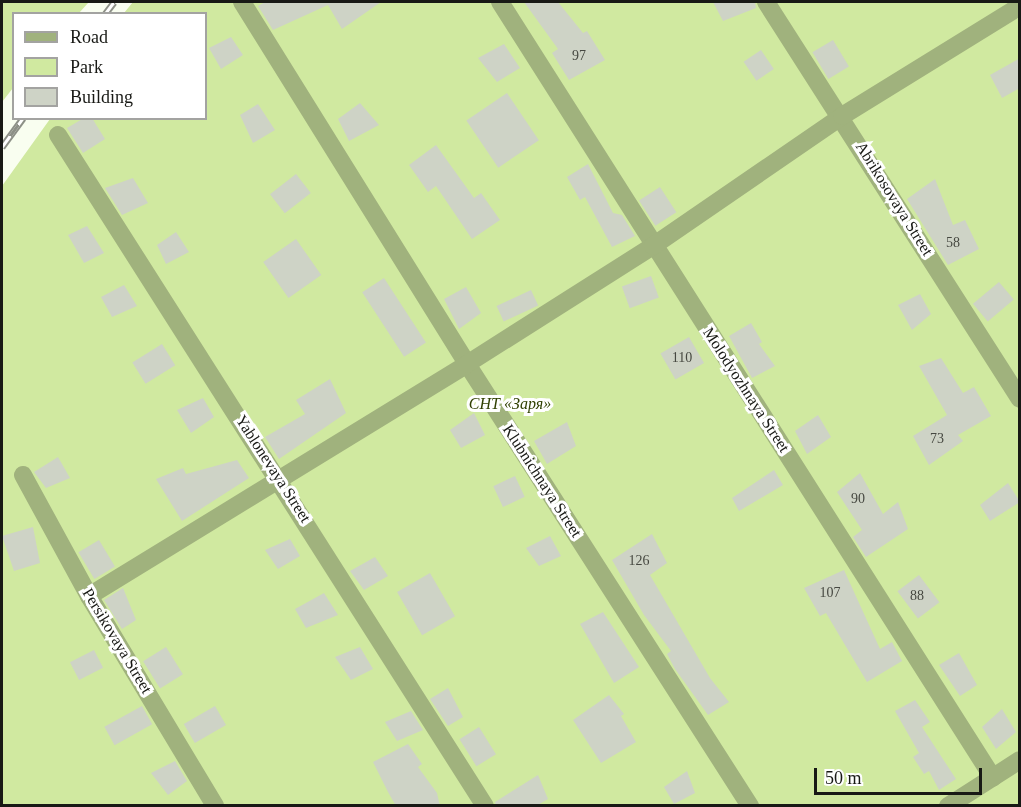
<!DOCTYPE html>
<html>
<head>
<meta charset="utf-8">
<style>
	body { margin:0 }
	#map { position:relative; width:1021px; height:807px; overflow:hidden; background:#f9fef0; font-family:Georgia,serif }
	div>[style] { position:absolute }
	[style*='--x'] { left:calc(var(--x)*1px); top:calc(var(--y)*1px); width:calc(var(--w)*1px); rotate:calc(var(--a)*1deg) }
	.green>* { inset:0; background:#d0e9a0 }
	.building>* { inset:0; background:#ced3c6; transform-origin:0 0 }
	.minor>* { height:18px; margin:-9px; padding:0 9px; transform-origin:9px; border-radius:9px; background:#a0b27d }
	.rail>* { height:7px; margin-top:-3.5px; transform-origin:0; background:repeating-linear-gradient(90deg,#fff 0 14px,#8d9087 0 28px); box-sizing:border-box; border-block:2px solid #8d9087 }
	span { translate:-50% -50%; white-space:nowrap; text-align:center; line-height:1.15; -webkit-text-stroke:6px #fff; paint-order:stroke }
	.number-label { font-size:14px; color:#464841 }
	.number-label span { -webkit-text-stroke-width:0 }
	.street-label { font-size:16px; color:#181915 }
	.park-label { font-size:16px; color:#304002; font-style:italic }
	.frame { position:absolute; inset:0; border:3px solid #181915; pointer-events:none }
	.legend { position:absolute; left:12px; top:12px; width:195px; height:108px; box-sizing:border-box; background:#fff; border:2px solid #a3a3a1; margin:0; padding:8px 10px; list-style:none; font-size:18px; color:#181915 }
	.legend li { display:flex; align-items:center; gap:12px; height:30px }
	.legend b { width:30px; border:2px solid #a3a3a1 }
	.scale { position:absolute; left:814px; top:768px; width:168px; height:27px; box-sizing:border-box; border:3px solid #181915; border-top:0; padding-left:8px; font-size:18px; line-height:21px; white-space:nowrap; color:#181915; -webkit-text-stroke:4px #fff; paint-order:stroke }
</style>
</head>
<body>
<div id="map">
	<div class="green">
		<div style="clip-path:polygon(2px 2px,89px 2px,79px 13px,14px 14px,13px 88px,2px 102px)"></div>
		<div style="clip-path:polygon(133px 2px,1019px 2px,1019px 805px,2px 806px,2px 186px,50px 119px,206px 118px,206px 14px,124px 13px)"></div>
	</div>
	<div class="building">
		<div style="clip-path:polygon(265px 2px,381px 2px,342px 29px,328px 5px,273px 30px,258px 6px)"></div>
		<div style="clip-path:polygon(524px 2px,558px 2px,583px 33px,587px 31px,605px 60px,569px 80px,552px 53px,558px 49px)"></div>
		<div style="clip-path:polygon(713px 2px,755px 2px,756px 8px,723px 21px)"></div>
		<div style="clip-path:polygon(231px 37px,243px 55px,221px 69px,209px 48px)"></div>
		<div style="left:833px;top:40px;width:31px;height:24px;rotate:59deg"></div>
		<div style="clip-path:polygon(504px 44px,520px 68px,497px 82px,478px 58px)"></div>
		<div style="left:761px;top:50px;width:23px;height:21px;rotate:56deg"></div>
		<div style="clip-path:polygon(1020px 58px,1020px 88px,1002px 98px,990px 75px)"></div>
		<div style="left:507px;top:93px;width:57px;height:49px;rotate:56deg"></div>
		<div style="clip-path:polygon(360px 103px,379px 125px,349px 141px,338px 119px)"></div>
		<div style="clip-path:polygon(258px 104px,275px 130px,253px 143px,240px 115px)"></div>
		<div style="clip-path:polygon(84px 118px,92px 118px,105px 139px,83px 153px,67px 128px)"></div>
		<div style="clip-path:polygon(436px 145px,474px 198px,481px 193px,500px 220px,472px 239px,436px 186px,428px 192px,409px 165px)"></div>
		<div style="clip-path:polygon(588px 164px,613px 213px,622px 215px,635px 236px,612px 247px,585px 197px,580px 200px,567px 177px)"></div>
		<div style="left:296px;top:174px;width:24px;height:33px;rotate:52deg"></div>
		<div style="clip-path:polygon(133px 178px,148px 203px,122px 215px,105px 188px)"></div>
		<div style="clip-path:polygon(935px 179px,953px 225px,965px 220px,979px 249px,948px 265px,907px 199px)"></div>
		<div style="left:660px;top:187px;width:30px;height:25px;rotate:57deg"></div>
		<div style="clip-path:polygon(87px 226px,104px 253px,84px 263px,68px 235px)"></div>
		<div style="clip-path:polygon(176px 232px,189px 252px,166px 264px,157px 245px)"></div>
		<div style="left:296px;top:239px;width:44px;height:40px;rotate:55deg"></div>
		<div style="left:651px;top:276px;width:23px;height:31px;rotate:70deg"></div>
		<div style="left:384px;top:278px;width:77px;height:26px;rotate:57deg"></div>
		<div style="left:999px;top:282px;width:23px;height:34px;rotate:50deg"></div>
		<div style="clip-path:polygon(124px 285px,137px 306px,112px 317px,101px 297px)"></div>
		<div style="clip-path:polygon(466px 287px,481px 313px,459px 329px,444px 299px)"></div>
		<div style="left:531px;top:290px;width:17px;height:38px;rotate:65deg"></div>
		<div style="clip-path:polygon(920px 294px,931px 314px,912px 330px,898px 305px)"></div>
		<div style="clip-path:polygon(751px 323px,762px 342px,759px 344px,775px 366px,752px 378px,729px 336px)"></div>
		<div style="left:689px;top:337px;width:30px;height:33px;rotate:60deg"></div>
		<div style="left:162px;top:344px;width:25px;height:35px;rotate:58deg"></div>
		<div style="clip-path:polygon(941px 358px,963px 393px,974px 387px,991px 416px,958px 435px,963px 441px,929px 465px,913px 436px,947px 415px,919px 366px)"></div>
		<div style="clip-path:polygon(330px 379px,346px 413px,279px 459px,265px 437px,305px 414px,296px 400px)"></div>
		<div style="clip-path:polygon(203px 398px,214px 417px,191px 433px,177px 410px)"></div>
		<div style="clip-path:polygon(474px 413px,485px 435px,461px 448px,450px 430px)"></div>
		<div style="clip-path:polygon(818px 415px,831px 437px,807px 454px,795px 431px)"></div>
		<div style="clip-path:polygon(567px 422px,576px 446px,547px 464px,534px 441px)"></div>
		<div style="clip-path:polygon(58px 457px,70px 478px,46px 488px,34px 472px)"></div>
		<div style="clip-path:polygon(237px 460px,249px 478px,182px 521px,156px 479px,183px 468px,186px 474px)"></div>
		<div style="clip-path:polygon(774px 470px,783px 485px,739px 511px,732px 498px)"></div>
		<div style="clip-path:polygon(860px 473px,883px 514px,898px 502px,908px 529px,866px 557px,853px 537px,862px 530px,837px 492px)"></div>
		<div style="left:515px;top:476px;width:23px;height:24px;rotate:65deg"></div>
		<div style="clip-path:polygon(1008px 483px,1020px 502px,990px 521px,980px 505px)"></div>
		<div style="clip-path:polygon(33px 527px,40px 563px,14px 571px,2px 536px)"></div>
		<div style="clip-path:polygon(652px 534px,667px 563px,650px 575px,710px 678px,729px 702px,708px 715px,675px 669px,667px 654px,671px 651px,644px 615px,612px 560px)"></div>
		<div style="clip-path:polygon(550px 536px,561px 556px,539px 566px,526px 548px)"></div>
		<div style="clip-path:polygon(290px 539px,300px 556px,278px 569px,265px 550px)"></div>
		<div style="left:99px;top:540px;width:31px;height:24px;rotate:59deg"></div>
		<div style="clip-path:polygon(375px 557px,388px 576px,364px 590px,350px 571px)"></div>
		<div style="clip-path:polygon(844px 570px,880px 649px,892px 642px,902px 661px,867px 682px,826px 613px,820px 616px,804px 588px)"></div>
		<div style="left:430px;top:573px;width:50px;height:38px;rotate:60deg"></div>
		<div style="left:919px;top:575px;width:34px;height:27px;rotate:53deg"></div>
		<div style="clip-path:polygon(123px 588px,136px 620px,122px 629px,104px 600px)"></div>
		<div style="clip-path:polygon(324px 593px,338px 615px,306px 628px,295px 609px)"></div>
		<div style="clip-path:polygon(603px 612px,639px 667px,614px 683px,580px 624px)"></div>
		<div style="left:166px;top:647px;width:32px;height:27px;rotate:58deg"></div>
		<div style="clip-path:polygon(360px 647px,373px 669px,351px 680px,335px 657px)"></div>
		<div style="left:94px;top:650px;width:20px;height:27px;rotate:63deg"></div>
		<div style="clip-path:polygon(959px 653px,977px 685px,960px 696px,939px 665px)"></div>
		<div style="clip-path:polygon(448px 688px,463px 717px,448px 726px,430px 699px)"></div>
		<div style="clip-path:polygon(609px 695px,624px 714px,621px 716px,636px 742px,601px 763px,573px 720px)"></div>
		<div style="clip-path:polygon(915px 700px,930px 722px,922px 727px,956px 779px,939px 790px,929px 771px,924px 774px,913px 757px,919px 753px,895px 711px)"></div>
		<div style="left:142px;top:706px;width:21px;height:43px;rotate:61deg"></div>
		<div style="left:215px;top:706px;width:22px;height:36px;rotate:60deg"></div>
		<div style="clip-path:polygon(1002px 709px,1016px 732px,996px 749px,982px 727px)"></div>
		<div style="clip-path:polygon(411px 711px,423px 730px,397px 741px,385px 722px)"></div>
		<div style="left:479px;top:727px;width:32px;height:23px;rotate:58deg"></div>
		<div style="clip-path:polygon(408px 744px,422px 764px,418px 767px,437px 793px,440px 806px,396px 806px,388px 792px,373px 762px)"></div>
		<div style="clip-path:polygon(175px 761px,187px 781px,168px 795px,151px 773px)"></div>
		<div style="clip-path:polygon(687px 771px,695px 793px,674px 804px,664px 787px)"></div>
		<div style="clip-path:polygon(538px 775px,548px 799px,536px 806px,496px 806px,495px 802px)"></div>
	</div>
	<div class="minor">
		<div style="--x:242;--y:2;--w:426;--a:58.1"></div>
		<div style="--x:467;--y:364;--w:525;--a:57.37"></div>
		<div style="--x:500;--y:2;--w:919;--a:57.57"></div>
		<div style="--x:766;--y:2;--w:471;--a:57.4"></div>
		<div style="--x:58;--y:135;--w:795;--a:57.53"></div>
		<div style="--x:23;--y:475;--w:138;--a:61.4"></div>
		<div style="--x:89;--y:596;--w:245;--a:59"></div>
		<div style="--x:89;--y:596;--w:444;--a:-31.5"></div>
		<div style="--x:467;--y:364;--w:220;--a:-32.4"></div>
		<div style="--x:653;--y:246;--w:229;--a:-34.5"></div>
		<div style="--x:842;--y:116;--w:209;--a:-31.7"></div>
		<div style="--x:948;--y:806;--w:85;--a:-32.6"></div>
	</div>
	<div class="rail">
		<div style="--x:105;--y:14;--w:15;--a:-53"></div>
		<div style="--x:2;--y:147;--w:36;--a:-54"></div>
	</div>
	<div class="number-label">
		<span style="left:579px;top:56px">97</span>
		<span style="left:953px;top:243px">58</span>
		<span style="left:682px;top:358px">110</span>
		<span style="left:937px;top:439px">73</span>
		<span style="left:858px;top:499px">90</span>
		<span style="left:639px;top:561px">126</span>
		<span style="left:830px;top:593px">107</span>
		<span style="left:917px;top:596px">88</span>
	</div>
	<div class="street-label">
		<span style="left:894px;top:199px;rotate:58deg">Abrikosovaya Street</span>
		<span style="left:746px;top:390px;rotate:57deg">Molodyozhnaya Street</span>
		<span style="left:273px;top:469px;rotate:57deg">Yablonevaya Street</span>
		<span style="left:542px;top:481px;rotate:57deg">Klubnichnaya Street</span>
		<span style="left:117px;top:641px;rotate:59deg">Persikovaya Street</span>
	</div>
	<div class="park-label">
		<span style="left:510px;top:404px">СНТ «Заря»</span>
	</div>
	<div class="frame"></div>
	<ul class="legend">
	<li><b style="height:8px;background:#a0b27d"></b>Road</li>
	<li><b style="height:16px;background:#d0e9a0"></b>Park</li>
	<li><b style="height:16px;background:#ced3c6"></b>Building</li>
	</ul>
	<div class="scale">50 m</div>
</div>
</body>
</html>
